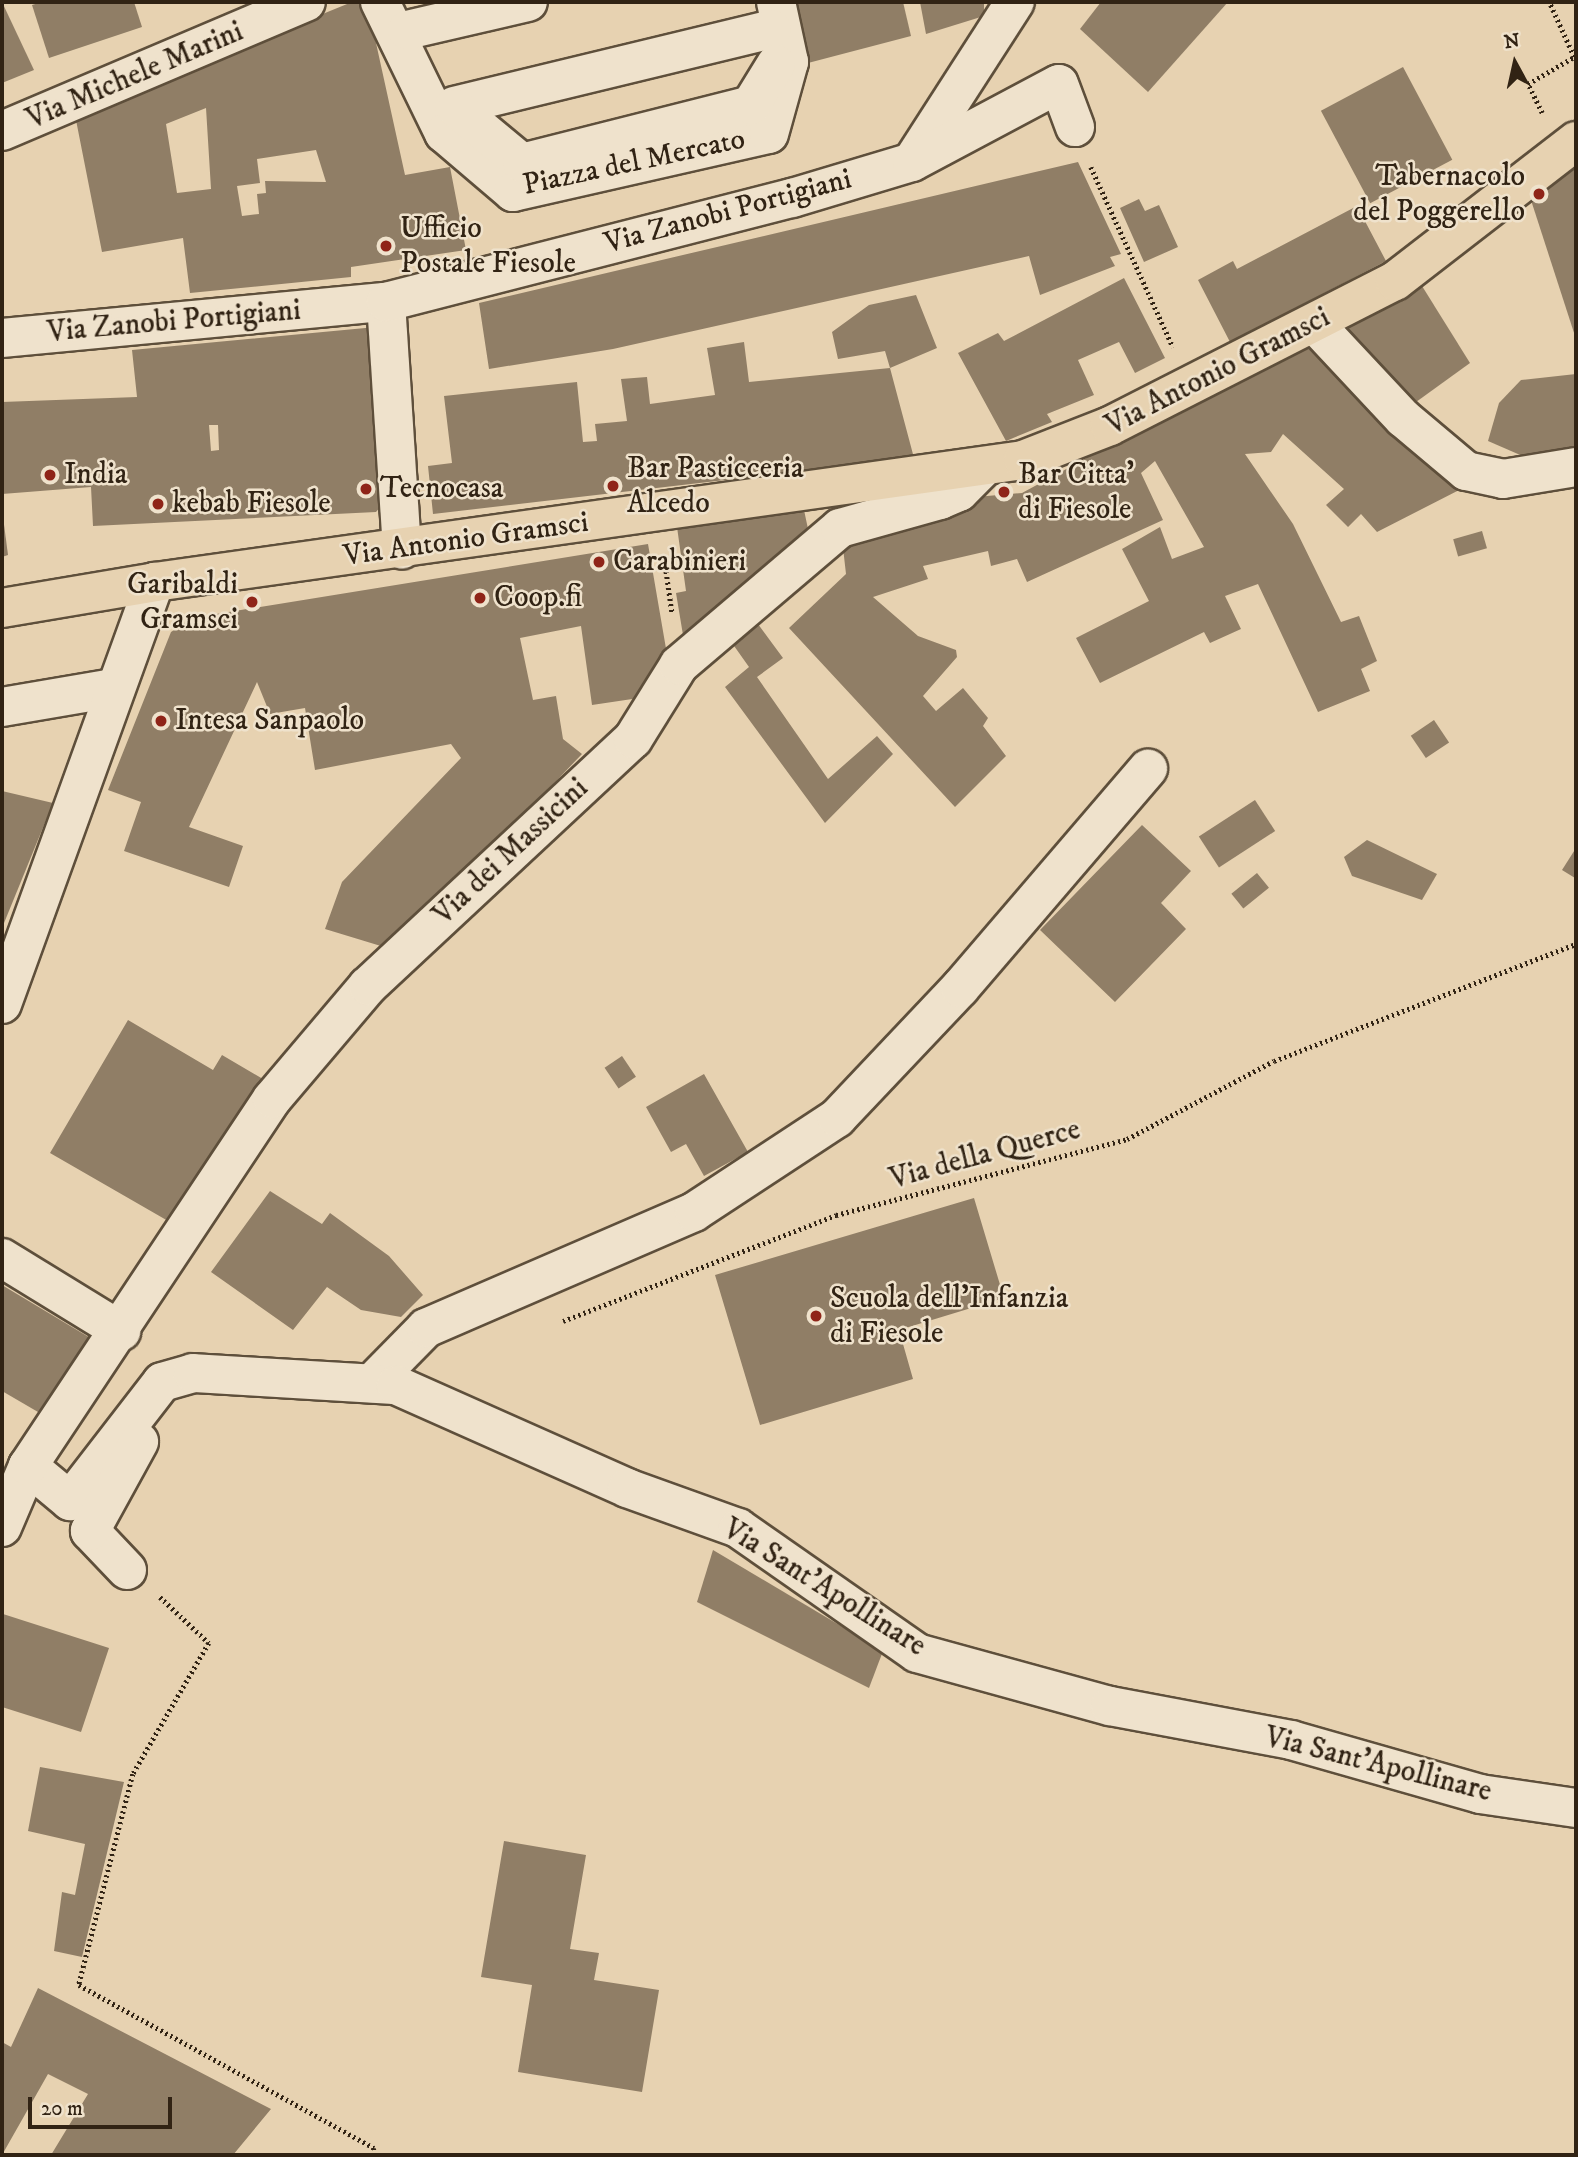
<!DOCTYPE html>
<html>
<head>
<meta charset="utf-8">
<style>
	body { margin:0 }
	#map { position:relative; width:1578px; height:2157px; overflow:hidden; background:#e7d2b1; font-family:"IM FELL DW Pica",serif }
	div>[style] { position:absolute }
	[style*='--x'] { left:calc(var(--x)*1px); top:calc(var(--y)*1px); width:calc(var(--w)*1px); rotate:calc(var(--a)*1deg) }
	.building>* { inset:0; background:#907e66; transform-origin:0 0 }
	.path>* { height:4.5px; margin-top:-2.25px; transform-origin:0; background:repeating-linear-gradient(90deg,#312314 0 2px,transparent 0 5.5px) }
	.roads { filter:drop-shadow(2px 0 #5e4f3b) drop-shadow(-2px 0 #5e4f3b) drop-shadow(0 2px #5e4f3b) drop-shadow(0 -2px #5e4f3b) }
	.minor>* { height:38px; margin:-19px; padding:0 19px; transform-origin:19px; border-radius:19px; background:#efe2cc }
	.major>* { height:38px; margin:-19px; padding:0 19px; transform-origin:19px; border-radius:19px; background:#e7d2b1 }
	.dots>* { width:19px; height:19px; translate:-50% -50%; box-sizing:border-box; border:4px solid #efe2cc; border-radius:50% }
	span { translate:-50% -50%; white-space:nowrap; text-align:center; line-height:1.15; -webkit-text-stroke:5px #efe2cc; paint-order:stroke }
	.street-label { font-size:30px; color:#312314 }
	.poi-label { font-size:30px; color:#312314 }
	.right { translate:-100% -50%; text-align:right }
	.left { translate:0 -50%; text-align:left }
	.frame { position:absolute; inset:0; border:4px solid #312314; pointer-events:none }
	.north { position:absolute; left:1480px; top:28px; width:70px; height:70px; -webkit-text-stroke:5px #efe2cc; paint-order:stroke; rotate:352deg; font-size:19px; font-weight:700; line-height:28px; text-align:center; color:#312314 }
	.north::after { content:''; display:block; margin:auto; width:24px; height:32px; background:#312314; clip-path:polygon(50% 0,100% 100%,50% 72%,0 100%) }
	.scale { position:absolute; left:28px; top:2097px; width:144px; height:32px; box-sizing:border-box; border:4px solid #312314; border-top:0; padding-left:9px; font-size:21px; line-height:24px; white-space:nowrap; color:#312314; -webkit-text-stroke:5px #efe2cc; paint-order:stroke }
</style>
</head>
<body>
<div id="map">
	<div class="building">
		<div style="clip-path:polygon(2px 2px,34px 70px,2px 83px)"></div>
		<div style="clip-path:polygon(42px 2px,134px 2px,142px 27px,49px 58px,32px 5px)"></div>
		<div style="clip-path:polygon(evenodd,352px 2px,367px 2px,405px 175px,450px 167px,466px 250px,351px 267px,351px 277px,190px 293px,183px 238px,102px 252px,75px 115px,352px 2px,206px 108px,211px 189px,177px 193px,166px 124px,206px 108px,352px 2px,316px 150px,326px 182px,265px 181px,266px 193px,257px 194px,259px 214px,242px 216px,237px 186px,260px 183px,257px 159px,316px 150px)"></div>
		<div style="clip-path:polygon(793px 2px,903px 2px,911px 36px,808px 63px)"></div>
		<div style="clip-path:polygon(920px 2px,984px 2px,984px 16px,926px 34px)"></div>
		<div style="clip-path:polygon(1101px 2px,1228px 2px,1148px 92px,1080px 29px)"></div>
		<div style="left:1403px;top:67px;width:105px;height:93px;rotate:62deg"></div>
		<div style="clip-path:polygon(1576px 161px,1576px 339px,1529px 194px)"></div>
		<div style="clip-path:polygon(1078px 162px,1121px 254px,1110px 257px,1115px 266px,1040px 295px,1029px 256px,613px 349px,489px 369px,479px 303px)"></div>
		<div style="clip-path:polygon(1139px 199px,1145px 211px,1159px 205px,1178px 247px,1144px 262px,1120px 208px)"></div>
		<div style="clip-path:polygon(1357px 206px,1386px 261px,1230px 342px,1198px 280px,1233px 261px,1237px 269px)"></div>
		<div style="clip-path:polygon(1124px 278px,1165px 358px,1135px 373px,1119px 342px,1078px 360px,1094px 395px,1047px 414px,1052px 422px,1006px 441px,958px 353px,998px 333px,1004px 341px)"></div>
		<div style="clip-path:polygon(1422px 286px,1470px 363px,1405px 410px,1339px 330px)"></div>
		<div style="clip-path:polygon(916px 295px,937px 348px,890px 368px,885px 351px,838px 359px,832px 332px,869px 305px)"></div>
		<div style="clip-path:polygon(evenodd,376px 327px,382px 505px,376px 512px,93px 526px,91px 487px,2px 494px,2px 402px,137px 397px,132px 350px,376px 327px,209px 425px,218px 425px,219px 450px,211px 451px,209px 425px)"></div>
		<div style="clip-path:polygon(744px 342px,749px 382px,890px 368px,914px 458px,433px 514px,428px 466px,452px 463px,444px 396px,577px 382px,583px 442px,597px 441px,595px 424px,627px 421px,621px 379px,647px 377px,650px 404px,715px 395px,707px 348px)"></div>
		<div style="clip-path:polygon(1317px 343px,1467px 486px,1377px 532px,1361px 514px,1348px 527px,1326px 505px,1344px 489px,1283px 434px,1271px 452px,1245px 454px,1293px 524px,1341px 622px,1359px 616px,1377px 661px,1361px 669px,1370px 691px,1318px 712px,1258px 584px,1225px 596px,1241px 629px,1210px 643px,1204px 632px,1100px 683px,1076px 638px,1149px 601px,1122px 549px,1160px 527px,1172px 559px,1204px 547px,1155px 461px,1141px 473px,1163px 520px,1027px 582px,1017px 559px,991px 566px,988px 551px,923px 566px,928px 579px,873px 597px,918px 636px,956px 650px,957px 657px,923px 696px,936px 711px,963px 688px,988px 718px,983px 726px,1006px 756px,955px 807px,789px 628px,846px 574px,842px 539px,978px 504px,976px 497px,1022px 493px,1249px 370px)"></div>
		<div style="clip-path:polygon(1576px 374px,1576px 454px,1534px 461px,1488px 441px,1499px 403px,1521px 380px)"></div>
		<div style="clip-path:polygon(2px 509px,8px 555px,2px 557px)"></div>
		<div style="clip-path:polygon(804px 510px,811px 543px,685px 647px,676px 593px,686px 591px,677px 527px)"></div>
		<div style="left:1482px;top:531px;width:18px;height:30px;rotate:74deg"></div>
		<div style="clip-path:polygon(648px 544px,669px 666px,639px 698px,592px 705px,581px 626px,520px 638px,533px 700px,556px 696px,563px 739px,582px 754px,394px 950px,325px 929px,342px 882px,461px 758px,451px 744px,315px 770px,305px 708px,270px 714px,257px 682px,189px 827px,243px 846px,229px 887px,124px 851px,141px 802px,108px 790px,171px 632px,192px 618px)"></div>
		<div style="clip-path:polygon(758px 624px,783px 658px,757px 677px,828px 779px,877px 736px,893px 754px,825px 823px,725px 687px,749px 667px,732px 643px)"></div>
		<div style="left:1434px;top:720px;width:27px;height:28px;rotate:56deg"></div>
		<div style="clip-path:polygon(2px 791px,53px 803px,2px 928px)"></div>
		<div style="left:1255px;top:800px;width:37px;height:67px;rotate:57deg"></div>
		<div style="clip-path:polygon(1142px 825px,1191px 871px,1161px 903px,1186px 929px,1115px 1002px,1040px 930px)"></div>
		<div style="clip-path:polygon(1367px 840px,1437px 874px,1422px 900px,1352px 876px,1344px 857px)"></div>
		<div style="clip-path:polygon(1576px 848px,1576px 876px,1575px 878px,1562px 870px)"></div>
		<div style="left:1257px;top:873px;width:19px;height:33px;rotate:51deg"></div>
		<div style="clip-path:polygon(128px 1020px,213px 1070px,222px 1055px,268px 1082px,182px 1229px,50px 1153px)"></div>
		<div style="left:622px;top:1056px;width:25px;height:21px;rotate:56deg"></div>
		<div style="clip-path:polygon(704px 1074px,748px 1152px,704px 1176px,686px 1144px,671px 1152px,646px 1107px)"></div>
		<div style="clip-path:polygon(270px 1191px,322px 1224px,330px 1213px,389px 1256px,423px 1295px,401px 1317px,361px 1310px,327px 1287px,293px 1330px,211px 1272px)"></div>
		<div style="clip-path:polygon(974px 1198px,1004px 1298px,899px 1330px,913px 1379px,760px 1425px,715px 1275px)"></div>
		<div style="clip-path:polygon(2px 1285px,97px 1342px,50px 1419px,2px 1391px)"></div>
		<div style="clip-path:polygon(713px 1550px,883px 1651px,869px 1688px,697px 1602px)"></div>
		<div style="clip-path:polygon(3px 1614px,109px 1648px,81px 1732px,2px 1707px)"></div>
		<div style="clip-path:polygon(40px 1767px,124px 1782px,82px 1957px,54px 1951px,62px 1892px,75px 1895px,85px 1844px,28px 1831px)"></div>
		<div style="clip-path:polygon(504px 1841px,586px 1855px,570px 1949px,599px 1953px,594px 1980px,659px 1990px,642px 2092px,518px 2072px,532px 1985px,481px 1977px)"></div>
		<div style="clip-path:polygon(38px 1988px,271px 2109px,233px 2155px,51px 2155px,88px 2094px,48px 2074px,2px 2155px,2px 2042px,11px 2047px)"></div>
	</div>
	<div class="path">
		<div style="--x:1542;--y:113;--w:32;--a:-116"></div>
		<div style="--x:1528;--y:84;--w:53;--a:-30.4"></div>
		<div style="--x:1574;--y:57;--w:60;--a:-114.4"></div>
		<div style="--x:1091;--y:167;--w:198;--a:65.5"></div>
		<div style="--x:664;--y:555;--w:58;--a:82"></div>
		<div style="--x:563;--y:1321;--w:293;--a:-21.2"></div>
		<div style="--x:836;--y:1215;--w:301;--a:-14.6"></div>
		<div style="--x:1127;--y:1139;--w:166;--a:-28"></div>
		<div style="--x:1274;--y:1061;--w:324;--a:-21.2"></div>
		<div style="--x:160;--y:1597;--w:67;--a:43.2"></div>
		<div style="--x:209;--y:1643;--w:151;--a:120.1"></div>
		<div style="--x:133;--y:1774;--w:218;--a:104.4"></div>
		<div style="--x:79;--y:1985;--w:337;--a:28.9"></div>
		<div style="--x:374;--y:2148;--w:7;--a:98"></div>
	</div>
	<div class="roads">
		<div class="minor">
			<div style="--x:380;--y:2;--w:146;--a:64"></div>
			<div style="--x:444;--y:133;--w:91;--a:40.5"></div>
			<div style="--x:513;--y:192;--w:262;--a:-12.8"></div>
			<div style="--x:769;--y:134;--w:75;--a:-74.5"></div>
			<div style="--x:789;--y:62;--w:61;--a:-102.2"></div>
			<div style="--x:407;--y:30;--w:124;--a:-13"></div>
			<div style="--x:454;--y:106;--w:327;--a:-13.6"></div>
			<div style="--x:457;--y:109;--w:85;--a:39.7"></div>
			<div style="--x:522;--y:163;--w:236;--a:-14.2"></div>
			<div style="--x:751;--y:105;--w:48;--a:-58.6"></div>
			<div style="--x:2;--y:131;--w:330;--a:-23"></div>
			<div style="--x:913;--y:160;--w:188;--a:-57.2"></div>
			<div style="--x:386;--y:302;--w:248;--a:86.3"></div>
			<div style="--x:1315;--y:324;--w:129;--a:46.9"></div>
			<div style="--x:1403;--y:418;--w:82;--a:40.1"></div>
			<div style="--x:1466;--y:471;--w:38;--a:12"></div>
			<div style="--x:1503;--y:479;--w:74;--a:-9.3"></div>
			<div style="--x:2;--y:338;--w:386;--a:-5.4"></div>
			<div style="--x:386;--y:302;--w:419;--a:-14.4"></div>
			<div style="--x:792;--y:198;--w:125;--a:-16.7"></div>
			<div style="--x:912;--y:162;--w:166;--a:-28"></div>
			<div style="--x:1059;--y:84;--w:46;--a:69.6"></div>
			<div style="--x:2;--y:707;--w:113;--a:-9.7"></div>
			<div style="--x:2;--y:1004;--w:449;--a:-70.1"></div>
			<div style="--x:2;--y:1258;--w:140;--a:31.5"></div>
			<div style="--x:372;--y:1383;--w:77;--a:-45.5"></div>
			<div style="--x:426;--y:1328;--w:292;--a:-23.4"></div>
			<div style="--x:694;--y:1212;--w:171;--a:-33.3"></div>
			<div style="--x:837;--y:1118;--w:179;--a:-46.6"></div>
			<div style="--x:960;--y:988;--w:289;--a:-49.4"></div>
			<div style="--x:28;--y:1466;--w:55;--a:39.8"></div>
			<div style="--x:70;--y:1501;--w:150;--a:-52.3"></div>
			<div style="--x:162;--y:1382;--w:32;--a:-16"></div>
			<div style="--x:193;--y:1373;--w:203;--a:3.4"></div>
			<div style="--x:396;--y:1385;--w:253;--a:24"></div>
			<div style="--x:627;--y:1488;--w:118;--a:19.8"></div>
			<div style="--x:738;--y:1528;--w:218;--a:34.9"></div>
			<div style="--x:917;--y:1653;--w:200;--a:15.4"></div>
			<div style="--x:1110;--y:1706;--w:184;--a:10.6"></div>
			<div style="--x:1291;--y:1740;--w:197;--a:15.9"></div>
			<div style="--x:1480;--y:1794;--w:97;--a:8.3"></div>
			<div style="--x:2;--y:1527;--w:66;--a:-66.9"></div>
			<div style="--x:28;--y:1466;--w:441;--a:-56.4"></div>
			<div style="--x:272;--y:1099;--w:148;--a:-49.7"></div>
			<div style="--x:368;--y:986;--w:362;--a:-43"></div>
			<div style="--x:633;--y:739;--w:87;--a:-58.1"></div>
			<div style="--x:679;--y:665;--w:211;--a:-40.4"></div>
			<div style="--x:840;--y:528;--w:104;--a:-15.6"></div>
			<div style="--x:940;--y:500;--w:21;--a:-23"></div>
			<div style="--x:959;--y:492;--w:31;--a:-45"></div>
			<div style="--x:127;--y:1570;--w:54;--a:-133.5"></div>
			<div style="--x:90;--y:1531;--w:102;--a:-61.2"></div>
		</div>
		<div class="major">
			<div style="--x:2;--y:608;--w:155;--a:-9.6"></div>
			<div style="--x:155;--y:582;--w:877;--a:-8"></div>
			<div style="--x:1023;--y:460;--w:93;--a:-21.3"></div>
			<div style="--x:1110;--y:426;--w:320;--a:-27"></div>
			<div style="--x:1395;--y:281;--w:229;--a:-37.7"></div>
		</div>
	</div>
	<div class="dots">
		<div style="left:1539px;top:194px;background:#8f2418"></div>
		<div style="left:386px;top:246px;background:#8f2418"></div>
		<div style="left:50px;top:475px;background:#8f2418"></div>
		<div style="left:613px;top:486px;background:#8f2418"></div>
		<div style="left:366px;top:489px;background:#8f2418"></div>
		<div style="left:1004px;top:492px;background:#8f2418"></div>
		<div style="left:158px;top:504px;background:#8f2418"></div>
		<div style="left:599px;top:562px;background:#8f2418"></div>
		<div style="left:480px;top:598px;background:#8f2418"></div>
		<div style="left:252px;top:602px;background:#8f2418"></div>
		<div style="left:161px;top:721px;background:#8f2418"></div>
		<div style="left:816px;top:1316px;background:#8f2418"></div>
	</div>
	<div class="street-label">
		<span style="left:135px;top:76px;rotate:-23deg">Via Michele Marini</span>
		<span style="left:634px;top:163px;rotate:-12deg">Piazza del Mercato</span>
		<span style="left:728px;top:212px;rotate:-15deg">Via Zanobi Portigiani</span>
		<span style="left:174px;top:322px;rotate:-5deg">Via Zanobi Portigiani</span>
		<span style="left:1218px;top:372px;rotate:-27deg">Via Antonio Gramsci</span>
		<span style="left:466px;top:540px;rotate:-8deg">Via Antonio Gramsci</span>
		<span style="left:511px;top:852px;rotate:-43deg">Via dei Massicini</span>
		<span style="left:985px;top:1155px;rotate:-15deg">Via della Querce</span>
		<span style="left:824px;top:1588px;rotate:32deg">Via Sant'Apollinare</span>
		<span style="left:1378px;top:1765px;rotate:14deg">Via Sant'Apollinare</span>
	</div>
	<div class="poi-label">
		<span class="right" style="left:1525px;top:194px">Tabernacolo<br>del Poggerello</span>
		<span class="left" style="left:400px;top:246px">Ufficio<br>Postale Fiesole</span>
		<span class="left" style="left:627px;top:486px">Bar Pasticceria<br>Alcedo</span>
		<span class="left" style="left:64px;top:475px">India</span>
		<span class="left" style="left:1018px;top:492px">Bar Citta’<br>di Fiesole</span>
		<span class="left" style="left:380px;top:489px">Tecnocasa</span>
		<span class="left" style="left:172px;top:504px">kebab Fiesole</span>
		<span class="left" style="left:613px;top:562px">Carabinieri</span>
		<span class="right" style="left:238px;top:602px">Garibaldi<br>Gramsci</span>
		<span class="left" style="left:494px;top:598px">Coop.fi</span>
		<span class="left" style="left:175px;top:721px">Intesa Sanpaolo</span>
		<span class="left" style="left:830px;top:1316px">Scuola dell'Infanzia<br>di Fiesole</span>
	</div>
	<div class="frame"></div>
	<div class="north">N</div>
	<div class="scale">20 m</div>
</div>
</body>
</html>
